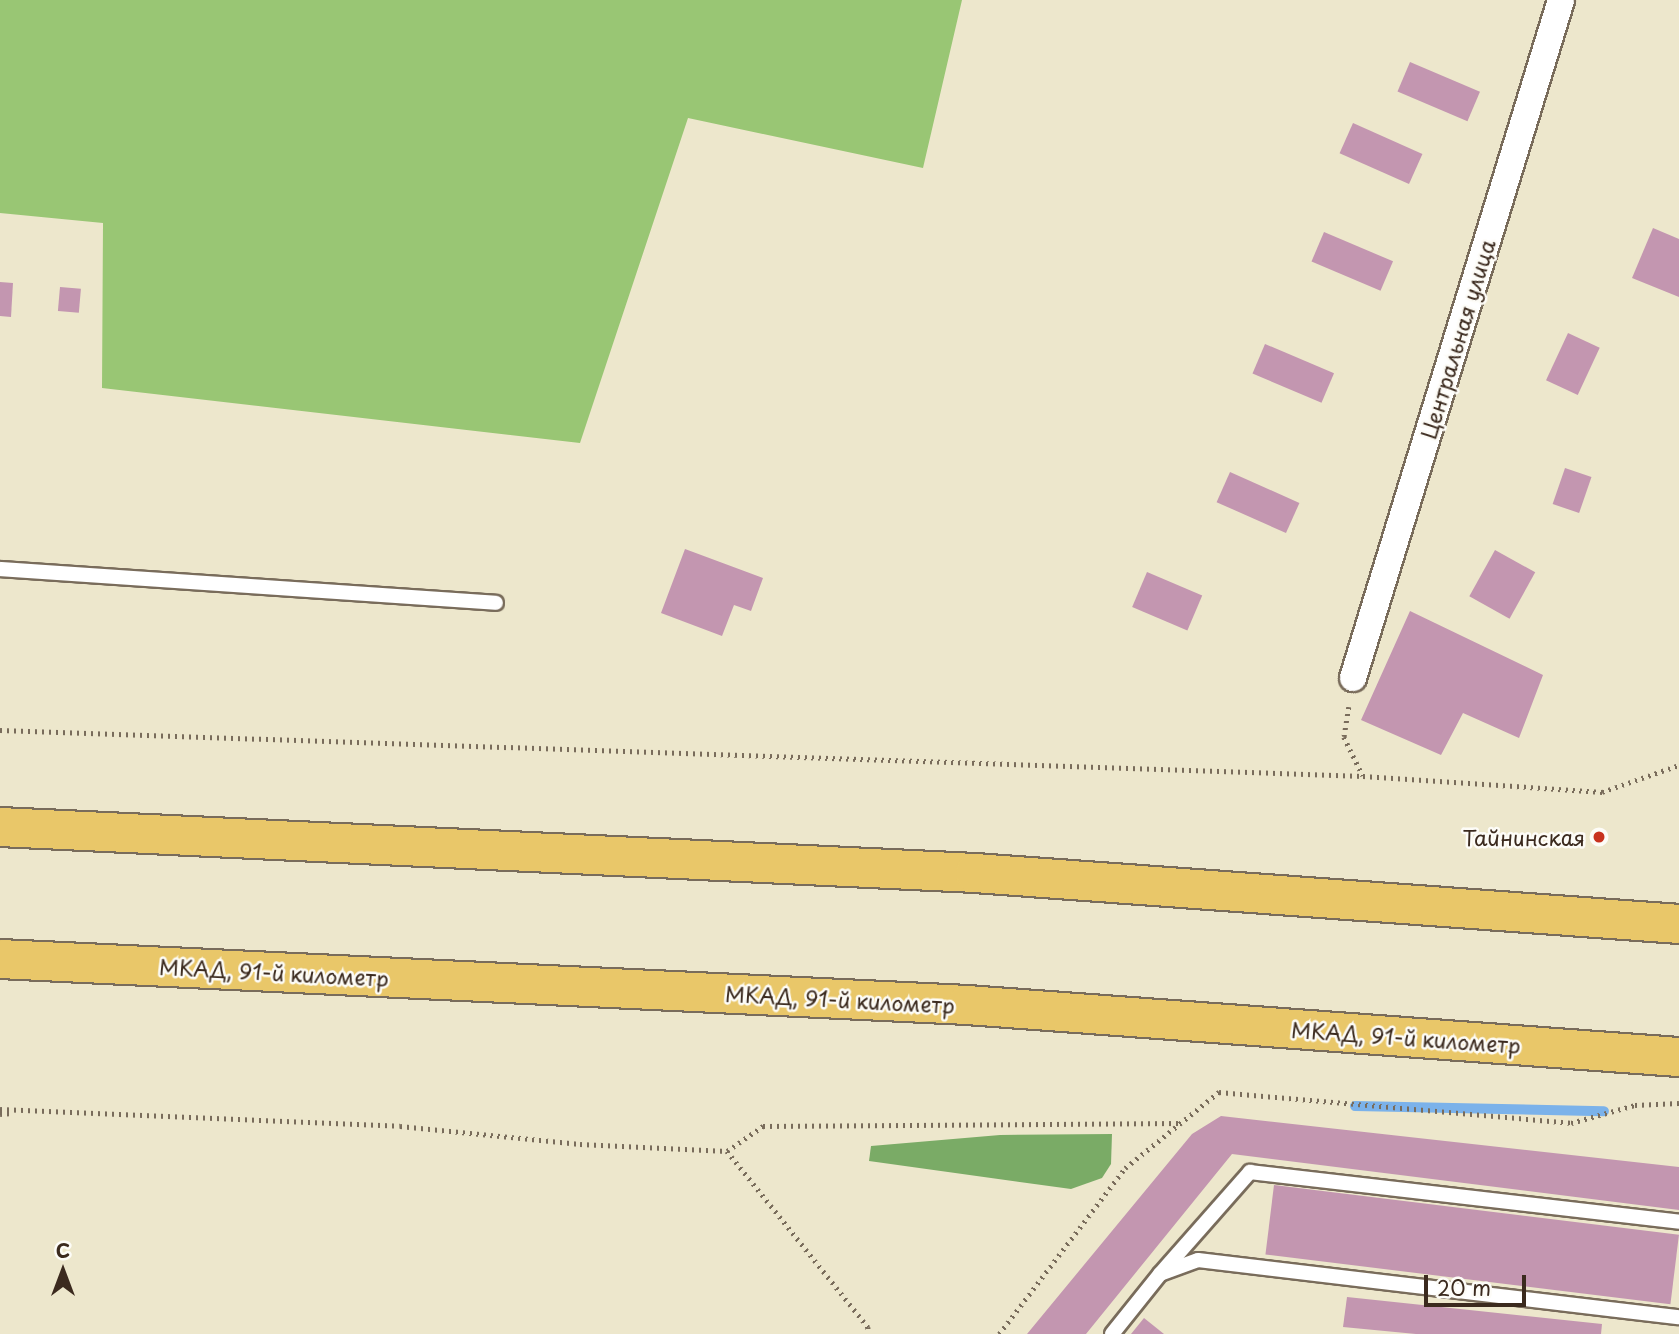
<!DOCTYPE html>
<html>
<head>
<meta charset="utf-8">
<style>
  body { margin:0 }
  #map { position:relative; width:1679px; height:1334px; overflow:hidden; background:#ede7cc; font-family:"Playpen Sans",sans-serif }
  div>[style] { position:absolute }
  .green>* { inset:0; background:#99c674 }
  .forest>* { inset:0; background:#7aab66 }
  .stream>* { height:10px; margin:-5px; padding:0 5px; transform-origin:5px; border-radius:5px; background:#7bb2ea }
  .building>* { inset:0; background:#c396b0; transform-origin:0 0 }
  .path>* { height:4.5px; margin-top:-2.25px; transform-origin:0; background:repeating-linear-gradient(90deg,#796c5b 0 2px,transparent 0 7px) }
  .roads { filter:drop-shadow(2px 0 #796c5b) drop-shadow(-2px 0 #796c5b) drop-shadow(0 2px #796c5b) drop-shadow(0 -2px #796c5b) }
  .lane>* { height:14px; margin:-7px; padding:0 7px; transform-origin:7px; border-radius:7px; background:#fff }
  .street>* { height:26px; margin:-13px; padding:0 13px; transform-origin:13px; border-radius:13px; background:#fff }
  .highway>* { height:38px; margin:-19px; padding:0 19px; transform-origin:19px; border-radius:19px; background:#e9c769 }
  .dots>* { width:19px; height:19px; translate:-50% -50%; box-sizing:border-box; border:4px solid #fdfcf7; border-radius:50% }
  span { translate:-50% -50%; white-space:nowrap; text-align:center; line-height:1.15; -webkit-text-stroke:5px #fdfcf7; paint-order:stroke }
  .street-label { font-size:21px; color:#3b2a1e }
  .poi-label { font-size:21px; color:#3b2a1e }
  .right { translate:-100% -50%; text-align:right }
  .north { position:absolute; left:28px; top:1236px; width:70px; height:70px; -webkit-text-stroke:5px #fdfcf7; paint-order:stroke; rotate:0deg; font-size:19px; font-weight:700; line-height:28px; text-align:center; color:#3b2a1e }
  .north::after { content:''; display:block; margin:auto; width:24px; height:32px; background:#3b2a1e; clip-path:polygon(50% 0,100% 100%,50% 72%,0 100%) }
  .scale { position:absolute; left:1424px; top:1275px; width:102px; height:32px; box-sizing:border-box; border:4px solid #3b2a1e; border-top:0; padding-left:9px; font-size:21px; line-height:24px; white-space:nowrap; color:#3b2a1e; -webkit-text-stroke:5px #fdfcf7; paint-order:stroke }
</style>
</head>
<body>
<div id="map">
  <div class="green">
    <div style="clip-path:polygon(0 0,962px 0,923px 168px,688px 118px,580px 443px,102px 388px,103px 223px,0 213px)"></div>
  </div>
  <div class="forest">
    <div style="clip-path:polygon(1112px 1134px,1111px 1164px,1102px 1178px,1071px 1189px,869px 1161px,871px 1146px,1000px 1135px)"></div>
  </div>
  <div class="stream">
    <div style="left:1355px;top:1106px;width:249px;rotate:1.2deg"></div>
  </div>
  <div class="building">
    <div style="left:1410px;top:62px;width:76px;height:32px;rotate:23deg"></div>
    <div style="left:1353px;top:123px;width:76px;height:33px;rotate:24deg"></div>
    <div style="clip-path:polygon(1653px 228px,1679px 239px,1679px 297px,1632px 278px)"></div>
    <div style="left:1324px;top:232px;width:75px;height:32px;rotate:23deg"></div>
    <div style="clip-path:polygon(0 282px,13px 283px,11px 317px,0 316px)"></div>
    <div style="left:60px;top:287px;width:21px;height:24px;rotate:5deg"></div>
    <div style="left:1568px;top:333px;width:35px;height:52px;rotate:25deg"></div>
    <div style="left:1265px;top:344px;width:75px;height:32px;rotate:23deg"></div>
    <div style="left:1565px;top:468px;width:28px;height:38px;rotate:19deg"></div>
    <div style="left:1230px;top:472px;width:76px;height:33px;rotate:24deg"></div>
    <div style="clip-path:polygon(685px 549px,763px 578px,751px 611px,734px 605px,722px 636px,661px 613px)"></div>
    <div style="left:1495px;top:550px;width:46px;height:53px;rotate:29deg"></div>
    <div style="left:1147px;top:572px;width:60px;height:38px;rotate:23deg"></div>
    <div style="clip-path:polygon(1410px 611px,1543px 675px,1519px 738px,1463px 713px,1441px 755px,1361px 720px)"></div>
    <div style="clip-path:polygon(1221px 1116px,1679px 1167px,1679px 1210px,1232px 1154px,1086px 1334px,1027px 1334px,1192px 1134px)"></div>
    <div style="left:1274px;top:1185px;width:408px;height:70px;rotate:7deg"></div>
    <div style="clip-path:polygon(1347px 1297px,1602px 1324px,1601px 1334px,1416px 1334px,1343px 1327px)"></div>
    <div style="clip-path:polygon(1144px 1318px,1164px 1334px,1131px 1334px)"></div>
  </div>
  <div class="path">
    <div style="left:1349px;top:707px;width:30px;rotate:99deg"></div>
    <div style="left:1344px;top:737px;width:43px;rotate:64deg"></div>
    <div style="left:0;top:730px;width:1364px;rotate:1.93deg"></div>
    <div style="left:1363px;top:776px;width:240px;rotate:3.8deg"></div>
    <div style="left:1602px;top:792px;width:82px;rotate:-19.3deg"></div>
    <div style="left:0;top:1109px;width:400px;rotate:2.4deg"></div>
    <div style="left:400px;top:1126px;width:181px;rotate:5.7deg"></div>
    <div style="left:580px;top:1144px;width:147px;rotate:2.7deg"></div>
    <div style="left:727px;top:1151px;width:44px;rotate:-34.8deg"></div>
    <div style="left:763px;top:1126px;width:418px;rotate:-0.4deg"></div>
    <div style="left:0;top:1114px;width:13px;rotate:-4deg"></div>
    <div style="left:727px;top:1151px;width:226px;rotate:51.3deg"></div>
    <div style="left:868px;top:1327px;width:7px;rotate:82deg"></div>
    <div style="left:999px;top:1334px;width:208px;rotate:-52.8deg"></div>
    <div style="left:1125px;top:1168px;width:121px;rotate:-39deg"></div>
    <div style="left:1219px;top:1092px;width:353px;rotate:5deg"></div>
    <div style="left:1571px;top:1123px;width:66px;rotate:-15.7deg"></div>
    <div style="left:1635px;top:1105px;width:44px;rotate:-2.6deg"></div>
  </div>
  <div class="roads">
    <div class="lane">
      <div style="left:0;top:569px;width:497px;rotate:3.9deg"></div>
      <div style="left:1161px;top:1273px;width:135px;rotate:-48.6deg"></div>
      <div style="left:1250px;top:1172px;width:432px;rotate:6.6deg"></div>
      <div style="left:1112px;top:1334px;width:77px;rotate:-51.3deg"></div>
      <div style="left:1160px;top:1274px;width:40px;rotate:-20.2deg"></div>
      <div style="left:1198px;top:1260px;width:484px;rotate:6.8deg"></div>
    </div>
    <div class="street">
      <div style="left:1353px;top:678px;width:709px;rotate:-72.94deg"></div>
    </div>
    <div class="highway">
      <div style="left:0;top:827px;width:976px;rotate:2.7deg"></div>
      <div style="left:975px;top:873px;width:706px;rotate:4.14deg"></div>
      <div style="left:0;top:959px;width:968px;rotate:2.72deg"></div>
      <div style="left:967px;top:1005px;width:714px;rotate:4.18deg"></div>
    </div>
  </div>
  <div class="dots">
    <div style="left:1599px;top:837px;background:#c8321e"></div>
  </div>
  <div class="street-label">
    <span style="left:1457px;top:339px;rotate:-73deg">Центральная улица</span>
    <span style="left:274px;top:972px;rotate:3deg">МКАД, 91-й километр</span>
    <span style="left:840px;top:999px;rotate:3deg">МКАД, 91-й километр</span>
    <span style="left:1406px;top:1037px;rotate:4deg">МКАД, 91-й километр</span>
  </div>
  <div class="poi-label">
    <span class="right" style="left:1585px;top:837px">Тайнинская</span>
  </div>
  <div class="north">С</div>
  <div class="scale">20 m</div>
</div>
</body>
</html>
